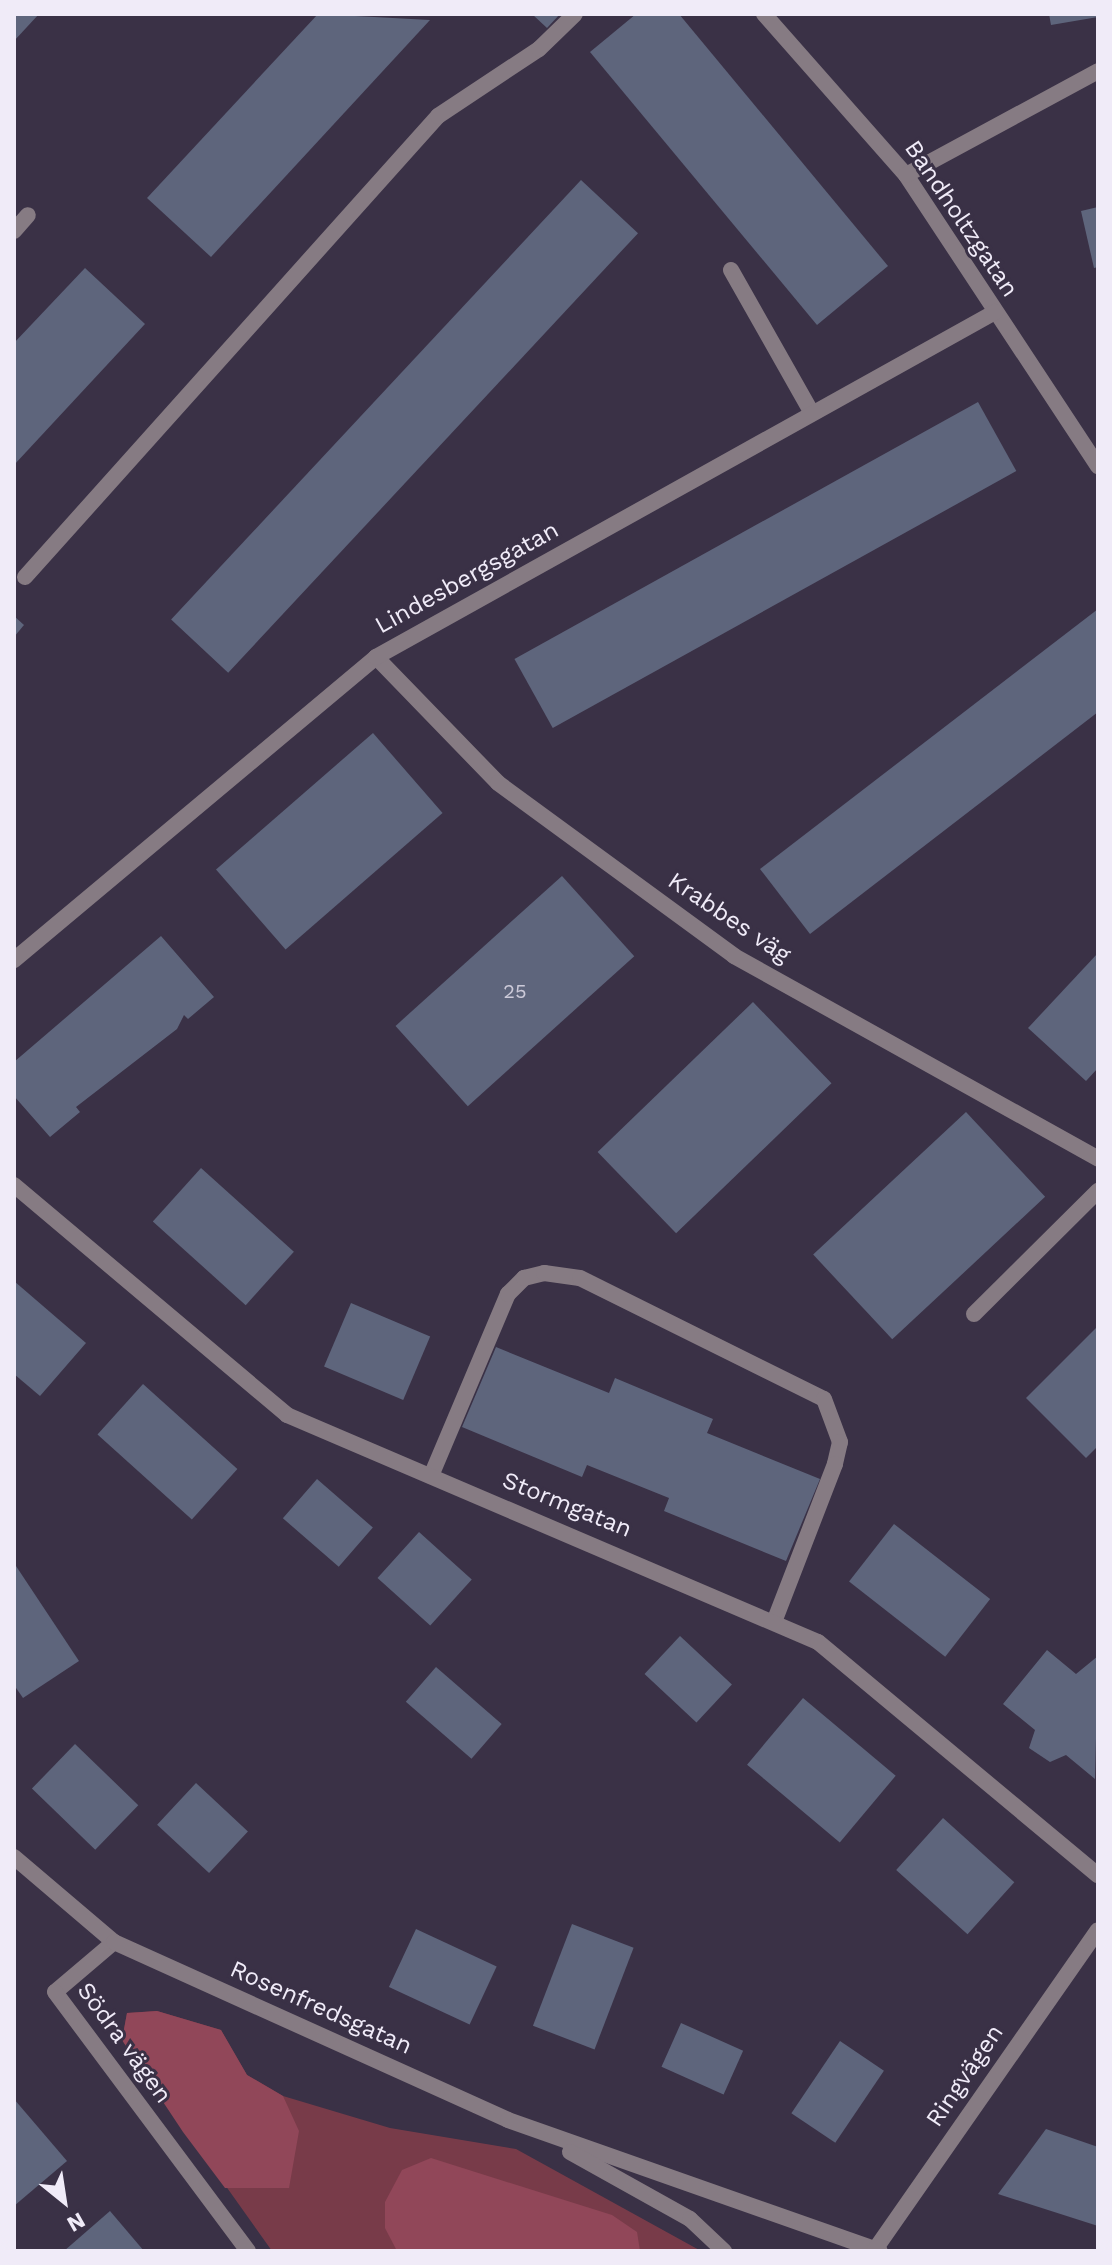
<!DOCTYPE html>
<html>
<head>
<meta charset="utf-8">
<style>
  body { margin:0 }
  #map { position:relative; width:1112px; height:2265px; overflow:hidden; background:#3a3146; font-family:"Work Sans",sans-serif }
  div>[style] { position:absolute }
  .green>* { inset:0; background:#783b49 }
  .forest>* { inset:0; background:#914759 }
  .building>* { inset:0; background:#5e657c; transform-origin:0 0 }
  .service>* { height:16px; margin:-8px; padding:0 8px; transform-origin:8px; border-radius:8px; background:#867b83 }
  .minor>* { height:16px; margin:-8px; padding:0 8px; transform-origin:8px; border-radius:8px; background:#867b83 }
  .tertiary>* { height:16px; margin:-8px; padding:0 8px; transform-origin:8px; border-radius:8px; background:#867b83 }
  span { translate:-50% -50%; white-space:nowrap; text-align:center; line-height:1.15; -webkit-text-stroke:6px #3a3146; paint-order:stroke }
  .number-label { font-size:20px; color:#cccad9 }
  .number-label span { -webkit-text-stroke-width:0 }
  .street-label { font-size:24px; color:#f0ebf8 }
  .frame { position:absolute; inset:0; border:16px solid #f0ebf8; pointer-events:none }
  .north { position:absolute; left:24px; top:2161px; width:80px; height:80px; -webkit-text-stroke:6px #3a3146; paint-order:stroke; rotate:150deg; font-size:22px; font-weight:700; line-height:32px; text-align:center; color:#f0ebf8 }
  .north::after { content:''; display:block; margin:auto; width:28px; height:36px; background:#f0ebf8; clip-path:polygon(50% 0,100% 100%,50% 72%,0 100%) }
</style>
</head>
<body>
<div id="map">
  <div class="green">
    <div style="clip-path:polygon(157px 2011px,221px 2030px,247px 2075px,283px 2096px,390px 2128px,516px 2149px,701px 2251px,272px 2251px,122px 2040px,127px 2013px)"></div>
  </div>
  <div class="forest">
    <div style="clip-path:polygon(157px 2011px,221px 2030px,247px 2075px,283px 2096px,299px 2131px,289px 2188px,225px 2188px,183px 2132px,122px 2040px,127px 2013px)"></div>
    <div style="clip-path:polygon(431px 2158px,612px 2215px,637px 2232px,640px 2251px,397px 2251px,385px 2228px,385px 2202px,402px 2170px)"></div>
  </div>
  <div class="building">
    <div style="clip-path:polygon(14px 14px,39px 14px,14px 41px)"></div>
    <div style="clip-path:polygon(318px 14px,430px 20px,211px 257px,147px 198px)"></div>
    <div style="clip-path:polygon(532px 14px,560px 14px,547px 28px)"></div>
    <div style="clip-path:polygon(636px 14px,679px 14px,888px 266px,817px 325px,590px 52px)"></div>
    <div style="clip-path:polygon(1049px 14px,1098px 14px,1098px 17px,1051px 25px)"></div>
    <div style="left:581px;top:180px;width:78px;height:601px;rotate:43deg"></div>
    <div style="clip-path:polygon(1098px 207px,1098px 267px,1094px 268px,1081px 211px)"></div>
    <div style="clip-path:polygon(85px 268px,145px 324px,14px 465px,14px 343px)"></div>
    <div style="left:978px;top:402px;width:79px;height:530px;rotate:61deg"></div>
    <div style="clip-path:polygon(1098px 609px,1098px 712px,810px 934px,760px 869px)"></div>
    <div style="clip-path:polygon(14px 616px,24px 625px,14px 637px)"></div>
    <div style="left:373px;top:733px;width:106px;height:208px;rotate:49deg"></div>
    <div style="left:562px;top:876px;width:108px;height:224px;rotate:48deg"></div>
    <div style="clip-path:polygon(161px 936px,214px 997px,188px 1019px,184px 1015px,177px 1029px,76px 1107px,80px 1112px,50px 1137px,14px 1096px,14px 1062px)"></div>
    <div style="clip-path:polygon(1098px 953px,1098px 1068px,1086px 1081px,1028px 1028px)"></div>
    <div style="left:753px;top:1002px;width:113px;height:216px;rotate:46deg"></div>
    <div style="left:966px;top:1112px;width:116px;height:209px;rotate:47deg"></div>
    <div style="left:201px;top:1168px;width:125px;height:72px;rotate:42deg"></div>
    <div style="clip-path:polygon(14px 1281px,86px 1343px,40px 1396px,14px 1374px)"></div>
    <div style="left:351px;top:1303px;width:86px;height:69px;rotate:23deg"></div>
    <div style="clip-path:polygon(1098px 1326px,1098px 1446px,1086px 1458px,1026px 1398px)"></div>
    <div style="clip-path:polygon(496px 1347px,609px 1393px,615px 1378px,713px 1419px,707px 1433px,820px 1479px,786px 1561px,664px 1511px,669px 1498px,587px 1465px,582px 1477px,462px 1427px)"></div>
    <div style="left:143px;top:1384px;width:127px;height:68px;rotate:42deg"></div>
    <div style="left:317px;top:1479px;width:74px;height:52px;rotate:41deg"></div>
    <div style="left:894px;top:1524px;width:122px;height:73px;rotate:38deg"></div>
    <div style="left:419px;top:1532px;width:71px;height:62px;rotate:42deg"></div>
    <div style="clip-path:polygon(14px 1563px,79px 1661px,23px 1698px,14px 1685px)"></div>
    <div style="left:680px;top:1636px;width:71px;height:52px;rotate:43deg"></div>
    <div style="clip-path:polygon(1047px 1650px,1076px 1674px,1098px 1656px,1095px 1779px,1066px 1755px,1050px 1762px,1029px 1748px,1035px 1730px,1003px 1704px)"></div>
    <div style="left:436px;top:1667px;width:87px;height:46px;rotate:41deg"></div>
    <div style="left:803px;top:1698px;width:121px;height:87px;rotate:40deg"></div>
    <div style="left:75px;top:1744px;width:88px;height:62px;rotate:44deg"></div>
    <div style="left:196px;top:1783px;width:71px;height:57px;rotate:43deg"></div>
    <div style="left:943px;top:1818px;width:96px;height:70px;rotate:42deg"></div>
    <div style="left:572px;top:1924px;width:66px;height:109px;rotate:21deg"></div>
    <div style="left:416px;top:1929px;width:89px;height:64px;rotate:25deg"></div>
    <div style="left:681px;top:2023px;width:68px;height:48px;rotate:24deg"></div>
    <div style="left:840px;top:2041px;width:53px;height:87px;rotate:34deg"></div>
    <div style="clip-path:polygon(14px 2099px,67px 2161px,14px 2206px)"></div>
    <div style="clip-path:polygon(1046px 2129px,1098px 2147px,1098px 2226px,998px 2194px)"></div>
    <div style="clip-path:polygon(110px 2211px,144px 2251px,64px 2251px)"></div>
  </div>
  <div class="service">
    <div style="left:14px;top:231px;width:21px;rotate:-49deg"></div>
    <div style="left:731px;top:270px;width:164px;rotate:60.5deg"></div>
    <div style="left:25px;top:577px;width:619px;rotate:-48.14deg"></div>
    <div style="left:438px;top:116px;width:121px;rotate:-33.6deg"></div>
    <div style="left:539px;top:49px;width:50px;rotate:-44.2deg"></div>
    <div style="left:974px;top:1314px;width:175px;rotate:-44.8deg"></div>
    <div style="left:431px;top:1476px;width:198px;rotate:-67.1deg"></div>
    <div style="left:508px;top:1294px;width:23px;rotate:-45deg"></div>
    <div style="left:524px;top:1278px;width:21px;rotate:-14deg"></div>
    <div style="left:544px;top:1273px;width:36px;rotate:8deg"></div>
    <div style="left:580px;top:1278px;width:272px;rotate:26.4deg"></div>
    <div style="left:824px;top:1399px;width:46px;rotate:69.6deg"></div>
    <div style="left:840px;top:1442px;width:23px;rotate:103deg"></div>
    <div style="left:835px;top:1464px;width:169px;rotate:111.1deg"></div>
    <div style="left:114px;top:1942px;width:77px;rotate:139.7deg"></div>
    <div style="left:55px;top:1992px;width:323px;rotate:53.3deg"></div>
  </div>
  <div class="minor">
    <div style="left:764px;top:14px;width:215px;rotate:48.6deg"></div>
    <div style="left:906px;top:175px;width:349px;rotate:56.6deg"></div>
    <div style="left:906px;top:175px;width:218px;rotate:-28.4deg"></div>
    <div style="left:376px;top:657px;width:175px;rotate:45.9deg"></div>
    <div style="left:498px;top:783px;width:293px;rotate:36.2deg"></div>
    <div style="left:734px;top:956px;width:417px;rotate:29.1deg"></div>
    <div style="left:14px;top:960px;width:472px;rotate:-39.9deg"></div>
    <div style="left:376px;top:657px;width:709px;rotate:-29.13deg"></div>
    <div style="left:14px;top:1185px;width:357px;rotate:40.1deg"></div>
    <div style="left:287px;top:1415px;width:577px;rotate:23.15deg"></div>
    <div style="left:818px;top:1642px;width:364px;rotate:39.8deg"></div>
  </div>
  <div class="tertiary">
    <div style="left:14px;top:1857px;width:131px;rotate:40.4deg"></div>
    <div style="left:114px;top:1942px;width:432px;rotate:24.3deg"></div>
    <div style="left:508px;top:2120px;width:394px;rotate:19.4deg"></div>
    <div style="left:570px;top:2152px;width:137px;rotate:29.2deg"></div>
    <div style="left:690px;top:2219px;width:47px;rotate:43.3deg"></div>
    <div style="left:874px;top:2251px;width:391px;rotate:-55.1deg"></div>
  </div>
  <div class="number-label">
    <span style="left:515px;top:991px">25</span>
  </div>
  <div class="street-label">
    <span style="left:961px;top:219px;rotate:56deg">Bandholtzgatan</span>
    <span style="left:467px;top:578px;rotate:-29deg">Lindesbergsgatan</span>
    <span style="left:729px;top:918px;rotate:34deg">Krabbes väg</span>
    <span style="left:567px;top:1505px;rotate:22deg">Stormgatan</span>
    <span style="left:321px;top:2008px;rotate:24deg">Rosenfredsgatan</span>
    <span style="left:124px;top:2043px;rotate:54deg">Södra vägen</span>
    <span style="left:965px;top:2076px;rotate:-56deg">Ringvägen</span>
  </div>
  <div class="frame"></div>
  <div class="north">N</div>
</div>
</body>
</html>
